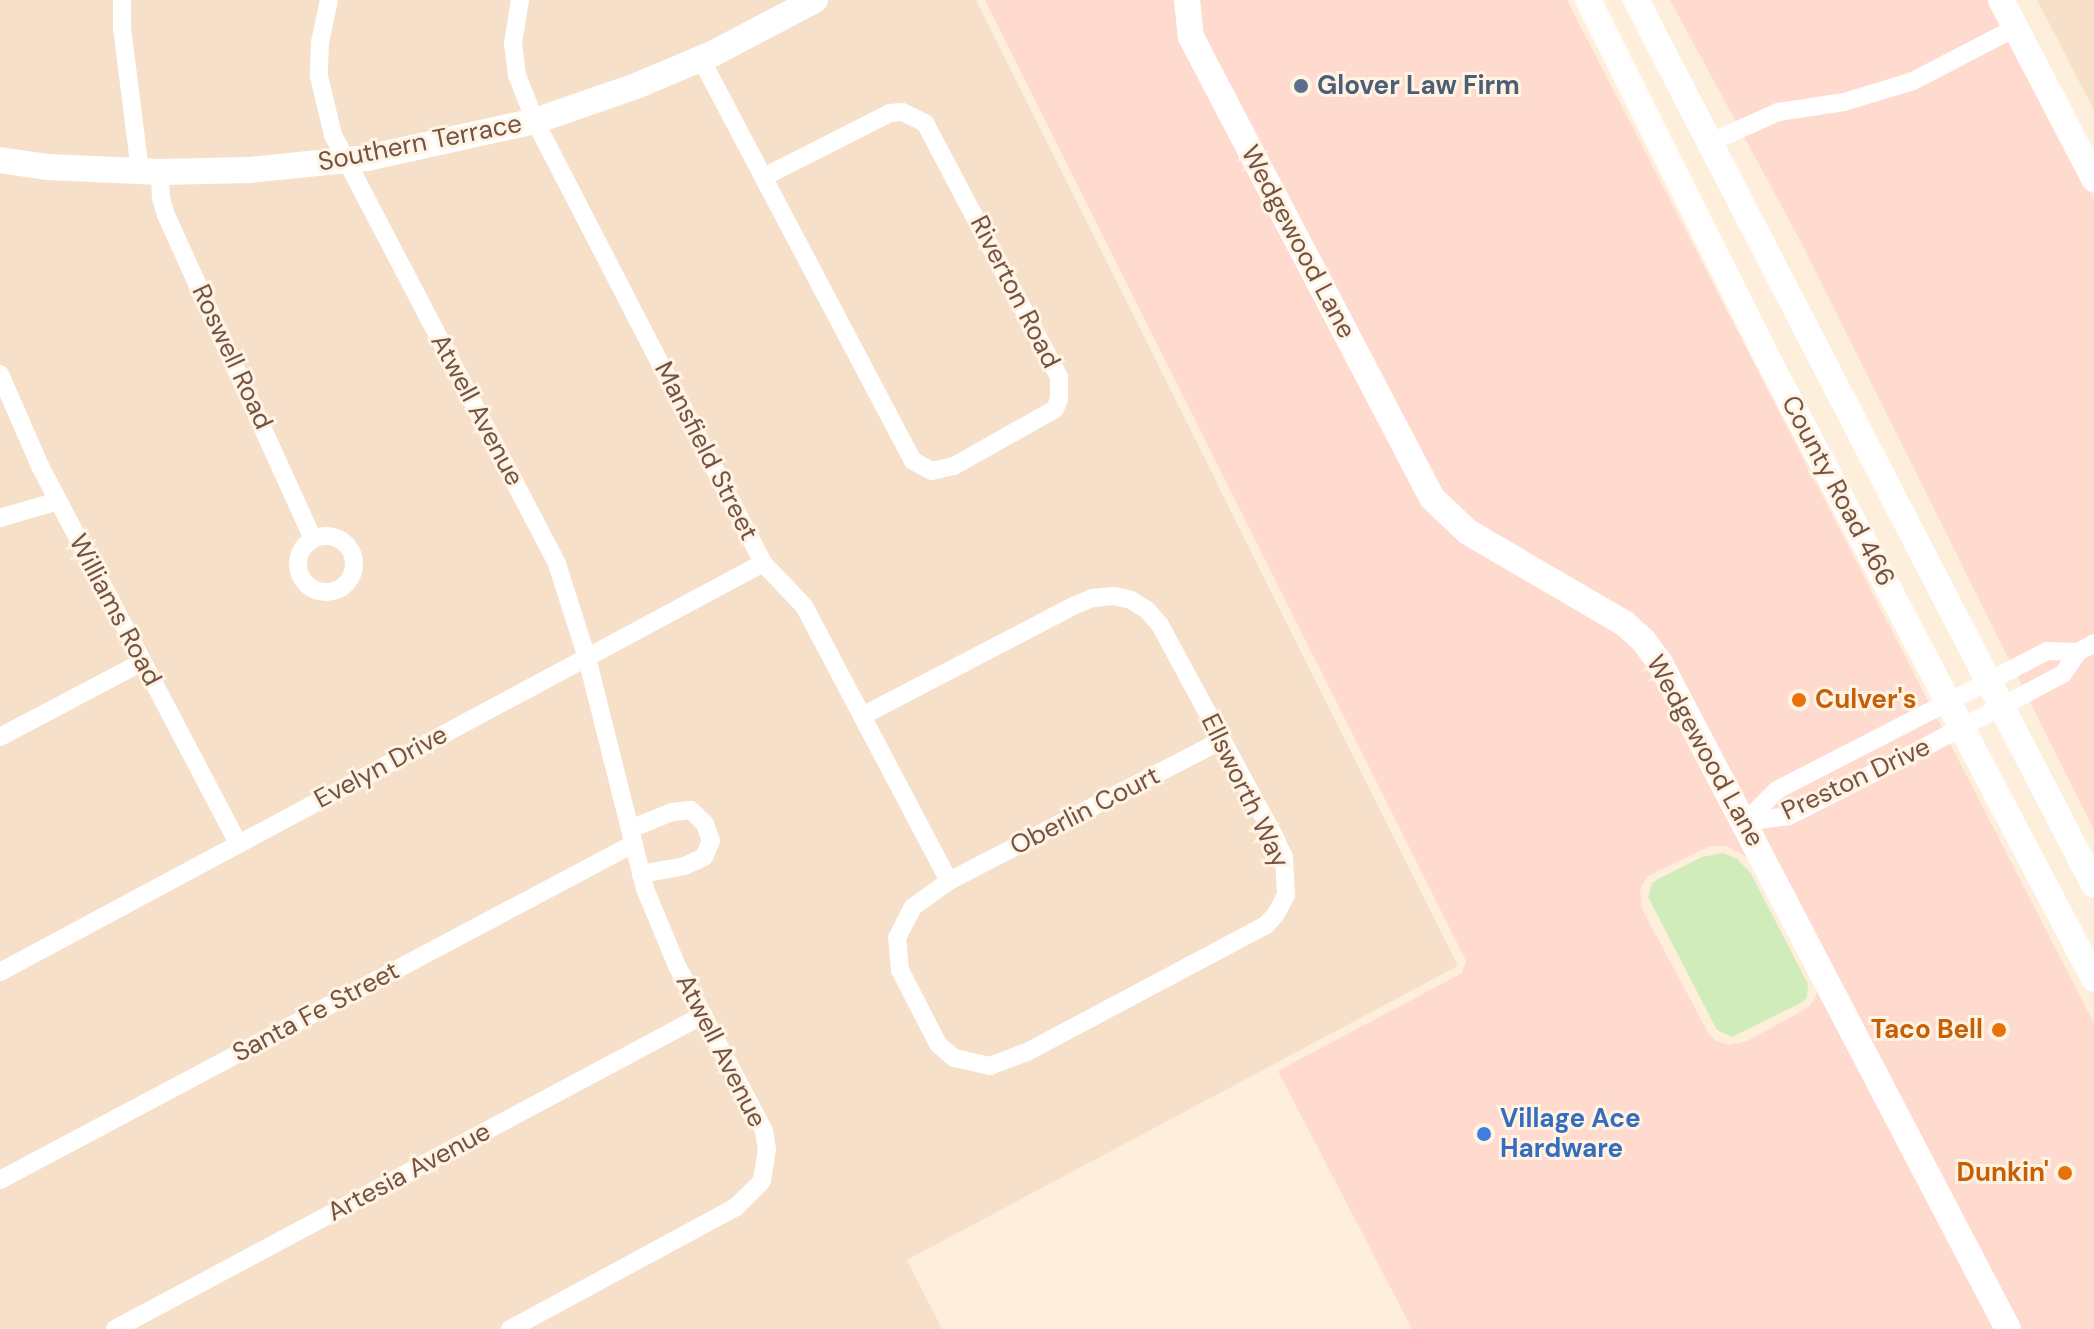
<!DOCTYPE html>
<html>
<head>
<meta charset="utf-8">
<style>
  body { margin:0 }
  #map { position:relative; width:2094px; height:1329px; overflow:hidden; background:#feefdc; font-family:"DM Sans",sans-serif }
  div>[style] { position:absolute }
  .residential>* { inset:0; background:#f6e0ca }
  .commercial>* { inset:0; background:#ffdbcf }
  .green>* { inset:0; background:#d1ecbb }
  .street>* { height:18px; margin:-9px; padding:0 9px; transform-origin:9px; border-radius:9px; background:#fff }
  .street>.ring { margin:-9px; padding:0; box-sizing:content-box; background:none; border:18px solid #fff; border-radius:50% }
  .secondary>* { height:26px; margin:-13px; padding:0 13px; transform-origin:13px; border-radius:13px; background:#fff }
  .dots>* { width:22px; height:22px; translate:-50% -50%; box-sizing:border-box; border:4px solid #fff3e4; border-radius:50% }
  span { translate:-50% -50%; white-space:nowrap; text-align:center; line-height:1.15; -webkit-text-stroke:6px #fff3e4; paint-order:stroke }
  .service-label { font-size:26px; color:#4e5e75; font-weight:700 }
  .left { translate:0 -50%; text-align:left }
  .street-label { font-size:26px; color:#755344 }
  .food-label { font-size:26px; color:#c56008; font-weight:700 }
  .right { translate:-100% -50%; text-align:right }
  .shop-label { font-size:26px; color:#366cbe; font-weight:700 }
</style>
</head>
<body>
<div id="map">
  <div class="residential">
    <div style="clip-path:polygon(0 0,976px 0,1458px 966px,907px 1260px,942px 1329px,0 1329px)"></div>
    <div style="clip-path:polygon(2037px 0,2094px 0,2094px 110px)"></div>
  </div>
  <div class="commercial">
    <div style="clip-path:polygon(985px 0,1178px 0,1424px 504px,1598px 618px,1635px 647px,1651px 669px,1752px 860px,1727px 846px,1710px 846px,1648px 876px,1640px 889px,1642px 909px,1709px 1034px,1716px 1041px,1729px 1045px,1747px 1041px,1809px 1007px,1816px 997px,1817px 984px,1996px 1329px,1412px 1329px,1278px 1071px,1462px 973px,1466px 961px)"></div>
    <div style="clip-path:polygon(1197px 0,1567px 0,2094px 1023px,2094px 1329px,2019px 1329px,1668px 658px,1474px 524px,1449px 503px,1200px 33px)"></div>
    <div style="clip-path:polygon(1670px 0,1989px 0,2094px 201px,2094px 830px,1801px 242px)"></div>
  </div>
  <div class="green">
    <div style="clip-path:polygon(1723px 853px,1737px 859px,1750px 872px,1808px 984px,1807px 997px,1803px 1002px,1732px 1037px,1717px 1030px,1648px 897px,1652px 883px,1658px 879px,1702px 857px)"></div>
  </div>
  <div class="street">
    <div style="left:122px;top:0;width:28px;rotate:90deg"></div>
    <div style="left:122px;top:28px;width:144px;rotate:82.8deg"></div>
    <div style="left:329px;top:0;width:43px;rotate:102.1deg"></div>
    <div style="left:320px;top:42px;width:34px;rotate:92deg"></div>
    <div style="left:319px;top:76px;width:61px;rotate:76.7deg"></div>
    <div style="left:333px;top:135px;width:484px;rotate:62.4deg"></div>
    <div style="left:557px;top:564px;width:99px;rotate:72.3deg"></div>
    <div style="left:587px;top:658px;width:238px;rotate:75.9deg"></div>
    <div style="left:645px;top:889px;width:83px;rotate:67.4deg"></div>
    <div style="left:677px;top:966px;width:187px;rotate:62.2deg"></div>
    <div style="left:764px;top:1131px;width:18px;rotate:81deg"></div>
    <div style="left:767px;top:1149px;width:32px;rotate:99deg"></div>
    <div style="left:762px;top:1181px;width:37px;rotate:135deg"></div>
    <div style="left:736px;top:1207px;width:257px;rotate:151.6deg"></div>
    <div style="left:520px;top:0;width:44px;rotate:99.2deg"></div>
    <div style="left:513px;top:43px;width:32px;rotate:83deg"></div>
    <div style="left:517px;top:75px;width:49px;rotate:68.6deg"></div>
    <div style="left:535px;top:121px;width:497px;rotate:62.7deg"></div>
    <div style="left:763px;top:563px;width:59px;rotate:46.4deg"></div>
    <div style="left:804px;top:606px;width:311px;rotate:62.2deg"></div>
    <div style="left:701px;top:59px;width:454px;rotate:62.2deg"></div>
    <div style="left:913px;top:461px;width:21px;rotate:28deg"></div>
    <div style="left:932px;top:471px;width:23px;rotate:-13deg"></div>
    <div style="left:954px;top:466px;width:116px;rotate:-29.4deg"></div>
    <div style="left:1055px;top:409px;width:11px;rotate:-68deg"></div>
    <div style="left:1059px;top:399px;width:22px;rotate:-90deg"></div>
    <div style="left:1059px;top:377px;width:287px;rotate:-117.8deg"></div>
    <div style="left:925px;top:123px;width:25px;rotate:-154deg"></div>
    <div style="left:902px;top:112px;width:12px;rotate:175deg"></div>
    <div style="left:890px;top:113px;width:141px;rotate:153.1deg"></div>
    <div style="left:1709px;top:143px;width:76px;rotate:-24.2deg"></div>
    <div style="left:1778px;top:112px;width:67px;rotate:-8.6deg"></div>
    <div style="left:1844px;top:102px;width:72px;rotate:-16.9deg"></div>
    <div style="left:1913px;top:81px;width:115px;rotate:-27.5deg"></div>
    <div style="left:160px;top:172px;width:26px;rotate:88deg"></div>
    <div style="left:161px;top:198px;width:18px;rotate:74deg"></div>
    <div style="left:166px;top:215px;width:356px;rotate:65.6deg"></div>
    <div style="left:0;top:374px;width:100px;rotate:66.5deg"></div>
    <div style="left:40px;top:466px;width:426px;rotate:62.3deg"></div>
    <div style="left:0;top:518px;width:60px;rotate:-16.3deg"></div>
    <div class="ring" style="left:298px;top:536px;width:38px;height:38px"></div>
    <div style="left:862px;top:716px;width:236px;rotate:-27.5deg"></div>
    <div style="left:1071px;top:607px;width:23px;rotate:-23deg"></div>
    <div style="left:1092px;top:598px;width:22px;rotate:-5deg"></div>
    <div style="left:1114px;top:596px;width:17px;rotate:13deg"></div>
    <div style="left:1131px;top:600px;width:19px;rotate:32deg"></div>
    <div style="left:1147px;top:610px;width:20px;rotate:49deg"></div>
    <div style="left:1160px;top:625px;width:240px;rotate:61.6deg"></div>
    <div style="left:1274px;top:836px;width:23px;rotate:65deg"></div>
    <div style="left:1284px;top:857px;width:38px;rotate:87deg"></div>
    <div style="left:1286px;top:895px;width:21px;rotate:118deg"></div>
    <div style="left:1276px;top:914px;width:15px;rotate:132deg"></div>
    <div style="left:1266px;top:925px;width:268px;rotate:152deg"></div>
    <div style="left:1029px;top:1051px;width:42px;rotate:159deg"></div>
    <div style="left:990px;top:1066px;width:37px;rotate:-167deg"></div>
    <div style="left:954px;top:1058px;width:21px;rotate:-139deg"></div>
    <div style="left:938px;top:1044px;width:83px;rotate:-117.2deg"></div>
    <div style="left:900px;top:970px;width:32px;rotate:-95deg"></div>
    <div style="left:897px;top:938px;width:35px;rotate:-63deg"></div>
    <div style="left:913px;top:907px;width:44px;rotate:-35.8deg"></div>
    <div style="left:949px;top:881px;width:307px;rotate:-27.3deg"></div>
    <div style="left:0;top:737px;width:161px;rotate:-27.8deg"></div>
    <div style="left:1745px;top:822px;width:44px;rotate:-7.8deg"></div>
    <div style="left:1789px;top:816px;width:161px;rotate:-27deg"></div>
    <div style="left:1932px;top:743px;width:148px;rotate:-27.8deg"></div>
    <div style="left:2063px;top:674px;width:27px;rotate:-56deg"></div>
    <div style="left:2078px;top:652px;width:18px;rotate:-29deg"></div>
    <div style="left:1745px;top:822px;width:45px;rotate:-45deg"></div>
    <div style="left:1777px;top:790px;width:304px;rotate:-27.2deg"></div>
    <div style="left:2047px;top:651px;width:31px;rotate:2deg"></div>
    <div style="left:630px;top:829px;width:45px;rotate:-22deg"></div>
    <div style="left:672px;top:812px;width:19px;rotate:-6deg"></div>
    <div style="left:691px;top:810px;width:20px;rotate:45deg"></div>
    <div style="left:705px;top:824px;width:18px;rotate:71deg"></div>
    <div style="left:711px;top:841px;width:17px;rotate:114deg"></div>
    <div style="left:704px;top:857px;width:21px;rotate:155deg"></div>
    <div style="left:685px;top:866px;width:45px;rotate:169.7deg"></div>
    <div style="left:0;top:972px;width:866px;rotate:-28.19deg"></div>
    <div style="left:0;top:1180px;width:717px;rotate:-27.96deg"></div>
    <div style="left:115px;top:1329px;width:667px;rotate:-28.1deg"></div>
  </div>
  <div class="secondary">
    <div style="left:1187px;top:0;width:37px;rotate:84deg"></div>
    <div style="left:1191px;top:37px;width:520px;rotate:62.4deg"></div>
    <div style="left:1432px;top:498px;width:50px;rotate:43.4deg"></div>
    <div style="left:1468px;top:532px;width:181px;rotate:30.3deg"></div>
    <div style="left:1624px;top:623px;width:25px;rotate:42deg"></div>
    <div style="left:1643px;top:640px;width:29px;rotate:54deg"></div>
    <div style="left:1660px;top:663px;width:751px;rotate:62.41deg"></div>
    <div style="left:1588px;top:0;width:387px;rotate:63.4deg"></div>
    <div style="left:1761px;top:346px;width:715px;rotate:62.25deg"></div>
    <div style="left:1636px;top:0;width:996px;rotate:62.64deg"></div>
    <div style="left:2001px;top:0;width:202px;rotate:62.5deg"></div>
    <div style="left:0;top:160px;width:49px;rotate:8.3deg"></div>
    <div style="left:48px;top:167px;width:112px;rotate:2.6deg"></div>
    <div style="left:160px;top:172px;width:89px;rotate:-1.3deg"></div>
    <div style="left:249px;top:170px;width:119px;rotate:-5.8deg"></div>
    <div style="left:367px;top:158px;width:172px;rotate:-12.4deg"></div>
    <div style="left:535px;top:121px;width:107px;rotate:-19.1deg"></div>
    <div style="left:636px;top:86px;width:85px;rotate:-22.9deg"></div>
    <div style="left:714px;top:53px;width:114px;rotate:-27.7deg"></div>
  </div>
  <div class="dots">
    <div style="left:1301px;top:86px;background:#5c6f8a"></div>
    <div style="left:1799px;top:700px;background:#e8710a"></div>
    <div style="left:1999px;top:1030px;background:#e8710a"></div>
    <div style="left:1484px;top:1134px;background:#3f7fe0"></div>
    <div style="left:2065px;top:1173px;background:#e8710a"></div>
  </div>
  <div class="service-label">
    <span class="left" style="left:1317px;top:86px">Glover Law Firm</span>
  </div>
  <div class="street-label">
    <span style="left:420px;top:143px;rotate:-11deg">Southern Terrace</span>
    <span style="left:1298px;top:242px;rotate:62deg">Wedgewood Lane</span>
    <span style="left:1015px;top:292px;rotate:63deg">Riverton Road</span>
    <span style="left:232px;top:357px;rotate:65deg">Roswell Road</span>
    <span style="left:477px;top:410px;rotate:62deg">Atwell Avenue</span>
    <span style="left:706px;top:451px;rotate:63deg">Mansfield Street</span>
    <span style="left:1838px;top:491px;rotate:62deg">County Road 466</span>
    <span style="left:115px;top:610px;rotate:62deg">Williams Road</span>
    <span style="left:1705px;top:751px;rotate:61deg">Wedgewood Lane</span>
    <span style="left:381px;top:767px;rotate:-28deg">Evelyn Drive</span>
    <span style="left:1856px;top:779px;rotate:-25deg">Preston Drive</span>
    <span style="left:1245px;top:791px;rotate:64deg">Ellsworth Way</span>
    <span style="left:1085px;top:811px;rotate:-27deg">Oberlin Court</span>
    <span style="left:316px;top:1012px;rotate:-28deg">Santa Fe Street</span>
    <span style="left:721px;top:1051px;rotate:63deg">Atwell Avenue</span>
    <span style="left:409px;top:1172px;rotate:-28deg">Artesia Avenue</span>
  </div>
  <div class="food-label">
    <span class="left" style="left:1815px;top:700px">Culver's</span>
    <span class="right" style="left:1983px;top:1030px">Taco Bell</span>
    <span class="right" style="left:2049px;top:1173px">Dunkin'</span>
  </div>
  <div class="shop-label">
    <span class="left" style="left:1500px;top:1134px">Village Ace<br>Hardware</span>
  </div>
</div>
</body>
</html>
